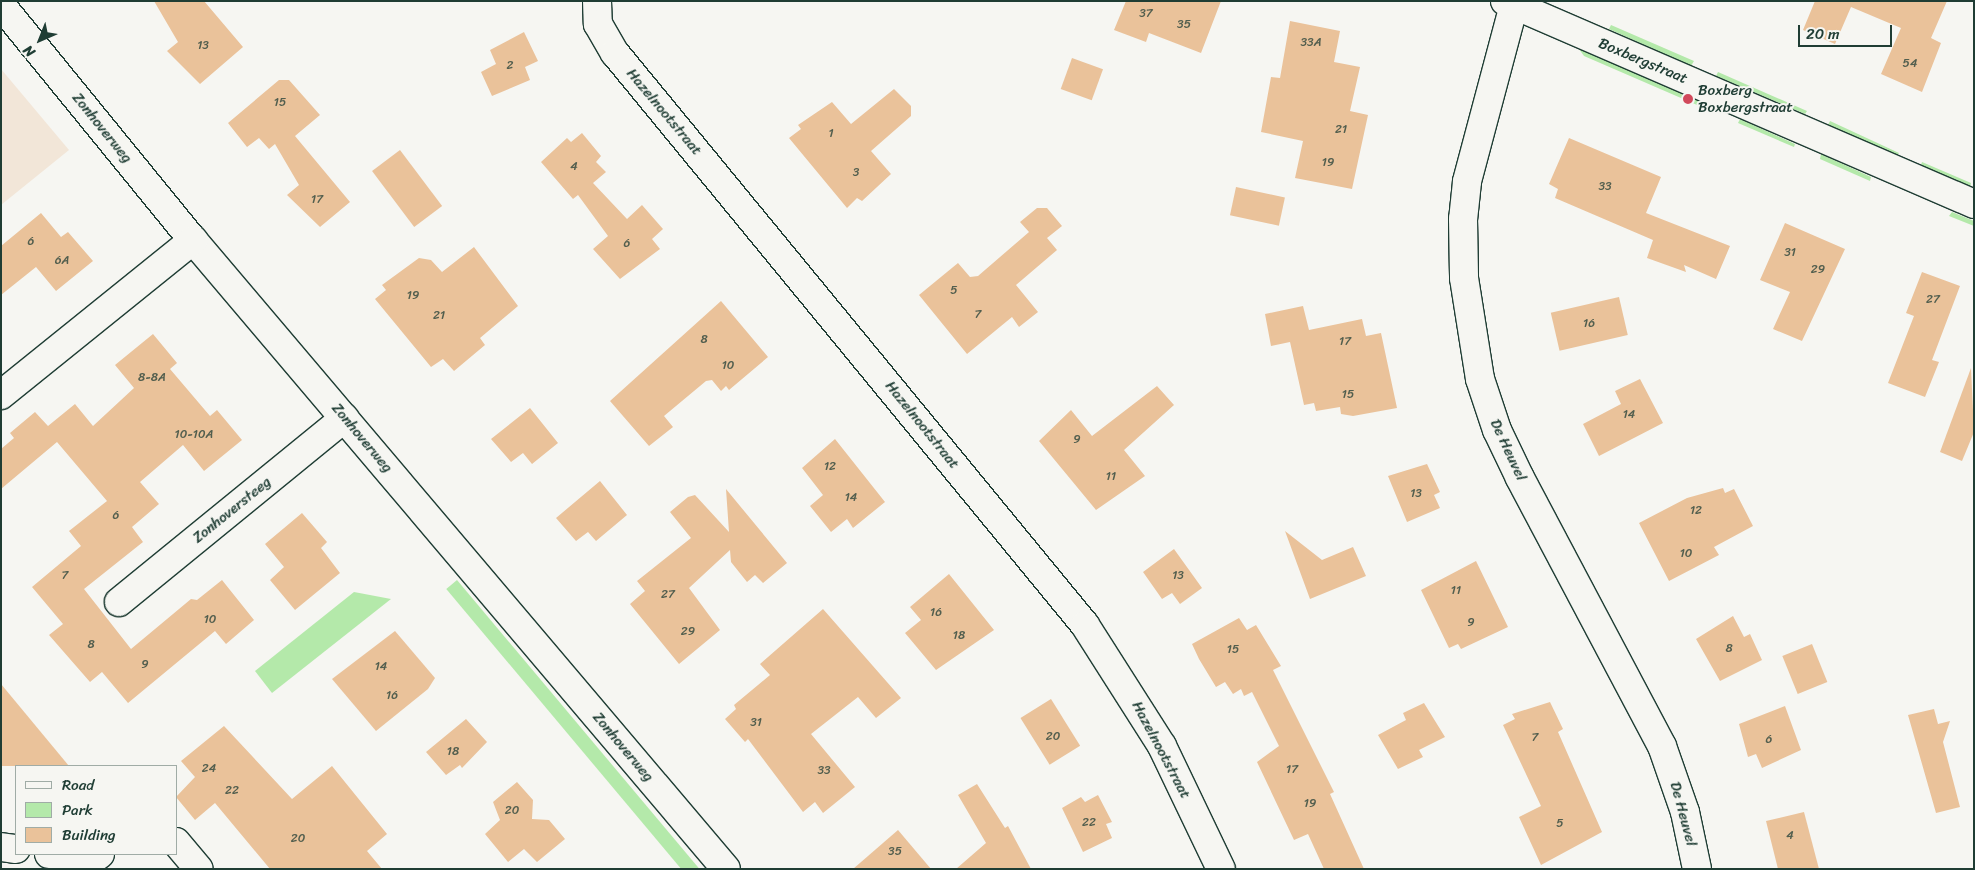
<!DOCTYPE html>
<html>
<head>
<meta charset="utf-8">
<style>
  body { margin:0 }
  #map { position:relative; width:1975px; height:870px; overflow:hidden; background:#f6f6f2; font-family:Sriracha,sans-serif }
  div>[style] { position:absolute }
  .built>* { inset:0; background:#f2e6d8 }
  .green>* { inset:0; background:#b4e9aa; transform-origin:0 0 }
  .building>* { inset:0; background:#eac29a; transform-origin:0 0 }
  .roads { filter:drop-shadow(1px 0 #1f3d34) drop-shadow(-1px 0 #1f3d34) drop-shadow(0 1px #1f3d34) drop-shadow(0 -1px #1f3d34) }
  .minor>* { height:28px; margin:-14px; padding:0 14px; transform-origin:14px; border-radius:14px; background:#f6f6f2 }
  .dots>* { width:14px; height:14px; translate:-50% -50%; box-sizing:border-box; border:2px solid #f6f6f2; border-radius:50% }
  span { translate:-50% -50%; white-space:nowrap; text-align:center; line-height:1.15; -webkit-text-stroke:4px #f6f6f2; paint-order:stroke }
  .number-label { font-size:12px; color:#525e4e }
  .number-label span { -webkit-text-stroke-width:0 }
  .street-label { font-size:15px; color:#1f3d34 }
  .poi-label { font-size:15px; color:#1f3d34 }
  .left { translate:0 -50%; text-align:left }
  .frame { position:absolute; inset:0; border:2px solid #1f3d34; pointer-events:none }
  .legend { position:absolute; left:15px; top:765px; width:162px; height:90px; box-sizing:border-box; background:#f6f6f2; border:1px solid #a0aca6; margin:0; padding:6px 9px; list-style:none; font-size:15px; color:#1f3d34 }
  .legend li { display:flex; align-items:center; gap:10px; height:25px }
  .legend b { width:25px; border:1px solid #a0aca6 }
  .north { position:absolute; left:15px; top:15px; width:50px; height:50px; -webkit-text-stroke:4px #f6f6f2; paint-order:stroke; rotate:224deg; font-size:14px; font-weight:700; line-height:20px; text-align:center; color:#1f3d34 }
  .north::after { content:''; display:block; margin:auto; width:18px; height:22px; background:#1f3d34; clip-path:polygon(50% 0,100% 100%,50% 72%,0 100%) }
  .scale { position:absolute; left:1798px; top:25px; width:94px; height:22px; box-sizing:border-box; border:2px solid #1f3d34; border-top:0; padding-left:6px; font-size:15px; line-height:18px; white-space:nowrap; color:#1f3d34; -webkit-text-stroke:4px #f6f6f2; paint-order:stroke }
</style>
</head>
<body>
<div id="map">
  <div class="built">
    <div style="clip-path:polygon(1px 69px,69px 150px,1px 205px)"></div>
  </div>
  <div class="green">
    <div style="clip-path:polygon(1611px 25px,1694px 61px,1691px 66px,1609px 29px)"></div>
    <div style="clip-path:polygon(1579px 49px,1712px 106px,1711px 111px,1584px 56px)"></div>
    <div style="clip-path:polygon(1718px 72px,1807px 111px,1805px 114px,1716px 76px)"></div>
    <div style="clip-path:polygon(1740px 119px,1795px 144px,1794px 147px,1738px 123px)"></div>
    <div style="clip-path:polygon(1830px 121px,1899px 153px,1897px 156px,1828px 125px)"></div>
    <div style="clip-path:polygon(1821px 154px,1871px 177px,1870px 181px,1820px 159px)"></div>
    <div style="clip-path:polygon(1922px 162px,1971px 183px,1970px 187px,1921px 165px)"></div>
    <div style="clip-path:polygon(1952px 212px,1974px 221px,1974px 226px,1949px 216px)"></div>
    <div style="left:457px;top:580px;width:376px;height:14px;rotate:50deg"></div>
    <div style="clip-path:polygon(354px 592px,391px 599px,272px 693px,255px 671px)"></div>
  </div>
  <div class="building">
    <div style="clip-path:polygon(154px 1px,204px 1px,243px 47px,200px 84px,167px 51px,178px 42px)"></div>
    <div style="clip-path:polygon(1126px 1px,1221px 1px,1201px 53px,1149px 33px,1146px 42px,1114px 30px)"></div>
    <div style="clip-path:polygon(1815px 1px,1947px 1px,1931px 38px,1941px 43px,1922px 92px,1881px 74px,1901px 28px,1851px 7px,1835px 44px,1803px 30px)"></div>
    <div style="clip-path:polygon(1290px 21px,1340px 31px,1334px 62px,1360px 67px,1350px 111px,1368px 115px,1352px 189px,1295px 178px,1303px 141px,1261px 132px,1271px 77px,1280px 78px)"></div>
    <div style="clip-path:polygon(524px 32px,538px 61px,525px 67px,530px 80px,492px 96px,481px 72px,496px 64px,490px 50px)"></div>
    <div style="left:1072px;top:58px;width:33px;height:33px;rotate:20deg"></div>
    <div style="clip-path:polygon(279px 80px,289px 80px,320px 115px,295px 136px,350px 202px,320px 227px,287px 195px,299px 185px,275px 144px,269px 149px,259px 138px,247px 147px,228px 123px)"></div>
    <div style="clip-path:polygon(894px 89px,911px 106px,911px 116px,871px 151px,891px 174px,862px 201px,857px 198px,847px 208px,789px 138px,801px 129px,798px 125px,832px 102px,851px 124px)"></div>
    <div style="clip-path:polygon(582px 133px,601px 156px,596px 162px,606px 172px,593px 183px,627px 219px,642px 205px,663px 229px,652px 239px,660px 249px,620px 279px,593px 249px,608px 236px,578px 195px,573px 199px,541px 162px,567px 138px,571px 142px)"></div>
    <div style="clip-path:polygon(1569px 138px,1661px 177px,1646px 213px,1730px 246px,1716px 279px,1684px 265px,1686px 272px,1647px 258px,1653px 240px,1555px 198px,1558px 189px,1549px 184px)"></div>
    <div style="left:400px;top:150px;width:70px;height:35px;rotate:53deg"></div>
    <div style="left:1236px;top:187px;width:50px;height:29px;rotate:12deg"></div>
    <div style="clip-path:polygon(1037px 208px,1047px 208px,1062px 226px,1047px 238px,1057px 250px,1016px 285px,1038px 312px,1019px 327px,1012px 317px,967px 354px,919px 295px,958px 263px,970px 277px,978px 276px,1029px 232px,1020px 222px)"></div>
    <div style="clip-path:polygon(41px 213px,61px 237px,68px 232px,93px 261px,56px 291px,36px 267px,1px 295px,1px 246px)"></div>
    <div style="clip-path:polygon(1785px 223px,1845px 249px,1802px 341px,1773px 329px,1790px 292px,1760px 280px)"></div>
    <div style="clip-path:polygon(474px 247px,518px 306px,480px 338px,485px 345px,454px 371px,443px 359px,431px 367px,375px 299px,386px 290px,382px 285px,419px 258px,431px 260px,442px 272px)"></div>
    <div style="clip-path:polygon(1922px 272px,1960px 286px,1932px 360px,1939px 362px,1925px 397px,1888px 383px,1914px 316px,1906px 313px)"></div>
    <div style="left:1619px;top:297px;width:39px;height:70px;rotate:77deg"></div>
    <div style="clip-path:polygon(721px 301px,768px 357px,729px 390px,726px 386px,721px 391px,712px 380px,706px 381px,664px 416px,673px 427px,649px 446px,610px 401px)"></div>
    <div style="clip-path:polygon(1303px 306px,1309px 330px,1362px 319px,1366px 336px,1381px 333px,1397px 408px,1353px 416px,1341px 414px,1340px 407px,1316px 411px,1314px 403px,1304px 405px,1290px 342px,1271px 346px,1265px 314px)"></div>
    <div style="clip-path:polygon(153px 334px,177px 363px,170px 369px,210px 416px,217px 410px,242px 440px,204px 471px,183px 445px,140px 482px,159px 504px,132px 527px,143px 542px,84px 589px,131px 649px,191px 599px,197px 600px,222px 580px,254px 620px,226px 644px,215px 631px,128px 703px,102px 672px,90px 682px,49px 635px,63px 624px,32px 587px,81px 546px,69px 531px,107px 501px,57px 442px,1px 489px,1px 449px,14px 438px,10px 433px,35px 412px,48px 426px,75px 404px,93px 426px,134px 388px,115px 365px)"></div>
    <div style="clip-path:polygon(1971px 368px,1974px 432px,1962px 461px,1940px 452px)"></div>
    <div style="clip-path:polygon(1640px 379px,1663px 423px,1599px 456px,1583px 424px,1621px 404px,1615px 391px)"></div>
    <div style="clip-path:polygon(1157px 386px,1174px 405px,1124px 450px,1145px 476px,1096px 510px,1039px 441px,1071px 410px,1092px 436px)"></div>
    <div style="clip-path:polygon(530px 408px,558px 443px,532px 464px,523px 453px,511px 462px,491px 439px)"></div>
    <div style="clip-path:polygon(835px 439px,885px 502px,853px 528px,847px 519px,831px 532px,810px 506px,823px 495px,802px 468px)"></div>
    <div style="clip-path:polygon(1427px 464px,1440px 492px,1434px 495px,1440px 508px,1407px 522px,1388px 476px)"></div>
    <div style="clip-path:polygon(600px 481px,627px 515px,596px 541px,588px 532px,576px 541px,556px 518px)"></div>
    <div style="clip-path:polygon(1723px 488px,1725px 493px,1734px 489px,1753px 526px,1714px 547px,1719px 555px,1669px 581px,1639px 523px,1687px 498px)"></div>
    <div style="clip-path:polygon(726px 489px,787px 563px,763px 583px,755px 575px,747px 582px,731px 562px,730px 550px,689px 588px,720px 630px,679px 664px,630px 604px,645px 591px,637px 581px,691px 538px,670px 512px,688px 497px,695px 495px,729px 532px)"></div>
    <div style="clip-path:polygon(302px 513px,327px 542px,321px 548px,340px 573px,295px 610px,270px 580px,284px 567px,265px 544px)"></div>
    <div style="clip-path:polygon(1285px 531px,1322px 560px,1353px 547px,1366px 576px,1310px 599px)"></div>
    <div style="clip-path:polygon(1174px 549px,1202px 588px,1180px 604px,1172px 593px,1162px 599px,1143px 572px)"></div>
    <div style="clip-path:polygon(1476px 561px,1508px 627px,1461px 649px,1458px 644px,1449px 648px,1421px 590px)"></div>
    <div style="clip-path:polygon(949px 574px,994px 630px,936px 670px,905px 633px,921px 620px,910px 607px)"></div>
    <div style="clip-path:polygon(823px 609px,901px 698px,876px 718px,858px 697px,811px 734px,855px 787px,823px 813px,815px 802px,803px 812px,748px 739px,745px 742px,725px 719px,736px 709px,734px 705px,770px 675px,760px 664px)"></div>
    <div style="clip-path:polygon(1733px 616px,1744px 637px,1750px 634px,1762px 660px,1720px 681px,1696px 639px)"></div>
    <div style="clip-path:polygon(1239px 618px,1247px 630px,1256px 625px,1281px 666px,1273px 670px,1334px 792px,1330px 794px,1364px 869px,1324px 869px,1308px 834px,1294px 840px,1257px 762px,1279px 746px,1252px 692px,1244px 696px,1241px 689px,1233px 694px,1225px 682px,1216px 687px,1199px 659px,1192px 644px)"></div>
    <div style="clip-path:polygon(395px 631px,435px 678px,428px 689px,376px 731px,332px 679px)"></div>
    <div style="left:1812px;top:644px;width:41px;height:32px;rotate:68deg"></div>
    <div style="clip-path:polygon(1px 684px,69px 766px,1px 766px)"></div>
    <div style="left:1051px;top:699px;width:55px;height:36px;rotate:58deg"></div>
    <div style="clip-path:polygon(1550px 702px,1563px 729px,1558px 732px,1602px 832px,1541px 865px,1519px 817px,1541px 806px,1503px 725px,1515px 719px,1512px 714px)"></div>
    <div style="clip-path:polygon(1424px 703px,1445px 737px,1419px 750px,1423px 757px,1398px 769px,1378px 735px,1406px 720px,1403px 713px)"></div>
    <div style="clip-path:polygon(1785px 706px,1801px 750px,1762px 768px,1756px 754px,1748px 757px,1739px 724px)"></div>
    <div style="clip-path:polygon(1934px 709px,1938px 724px,1950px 721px,1943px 742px,1960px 807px,1936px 813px,1908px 715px)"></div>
    <div style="clip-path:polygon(466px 719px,487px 742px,462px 768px,460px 765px,446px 775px,426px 752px)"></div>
    <div style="clip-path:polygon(224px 726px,292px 799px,332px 766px,387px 834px,367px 851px,382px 869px,270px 869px,215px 803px,195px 820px,176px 797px,195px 777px,181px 761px)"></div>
    <div style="clip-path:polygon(517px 782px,533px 800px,532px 819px,549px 820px,565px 839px,537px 862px,524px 849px,508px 862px,485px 834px,500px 820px,493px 802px)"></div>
    <div style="clip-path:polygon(977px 784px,1005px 828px,1008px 826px,1031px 869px,956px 869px,986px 843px,958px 795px)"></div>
    <div style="clip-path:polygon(1098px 795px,1112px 822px,1106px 824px,1112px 838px,1083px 852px,1062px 808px,1081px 797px,1085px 802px)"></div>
    <div style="clip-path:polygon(1804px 812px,1819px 869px,1778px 869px,1766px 821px)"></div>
    <div style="clip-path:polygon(898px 830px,931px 869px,853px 869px)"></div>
  </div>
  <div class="roads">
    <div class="minor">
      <div style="left:597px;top:1px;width:23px;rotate:88deg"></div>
      <div style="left:598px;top:24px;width:34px;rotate:60deg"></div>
      <div style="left:615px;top:53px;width:740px;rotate:50.59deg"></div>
      <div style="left:1085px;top:625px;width:143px;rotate:57.5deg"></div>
      <div style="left:1162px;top:746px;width:136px;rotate:64.4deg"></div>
      <div style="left:1505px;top:1px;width:511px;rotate:23.4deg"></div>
      <div style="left:1515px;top:1px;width:187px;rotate:104.9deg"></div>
      <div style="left:1467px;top:182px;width:37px;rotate:96deg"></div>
      <div style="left:1463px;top:219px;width:59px;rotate:89deg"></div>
      <div style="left:1464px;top:278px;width:102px;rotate:81deg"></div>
      <div style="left:1480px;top:379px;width:54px;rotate:71.6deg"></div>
      <div style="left:1497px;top:430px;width:53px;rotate:64.4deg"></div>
      <div style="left:1520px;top:478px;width:303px;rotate:62.1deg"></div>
      <div style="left:1662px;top:746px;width:70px;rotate:70.8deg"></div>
      <div style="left:1685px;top:812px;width:58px;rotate:78.1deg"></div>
      <div style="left:1px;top:5px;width:303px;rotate:50.8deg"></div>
      <div style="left:193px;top:240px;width:824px;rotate:49.72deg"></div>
      <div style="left:1px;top:395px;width:247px;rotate:-38.9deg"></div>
      <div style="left:119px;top:602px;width:291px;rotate:-39.2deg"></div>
      <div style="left:176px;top:842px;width:35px;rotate:50deg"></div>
      <div style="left:1px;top:847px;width:15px;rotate:8deg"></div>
      <div style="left:49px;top:854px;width:43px;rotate:7.9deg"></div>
      <div style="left:92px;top:860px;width:10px;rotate:-37deg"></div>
    </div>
  </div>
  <div class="dots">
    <div style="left:1688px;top:99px;background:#d1495b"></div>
  </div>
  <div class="number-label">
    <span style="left:1146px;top:14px">37</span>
    <span style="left:1184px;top:25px">35</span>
    <span style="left:1311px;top:43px">33A</span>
    <span style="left:203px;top:46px">13</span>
    <span style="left:1910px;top:64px">54</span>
    <span style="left:510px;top:66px">2</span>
    <span style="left:280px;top:103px">15</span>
    <span style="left:1341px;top:130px">21</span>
    <span style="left:831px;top:134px">1</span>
    <span style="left:1328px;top:163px">19</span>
    <span style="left:574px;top:167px">4</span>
    <span style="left:856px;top:173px">3</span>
    <span style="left:1605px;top:187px">33</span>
    <span style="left:317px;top:200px">17</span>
    <span style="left:31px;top:242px">6</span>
    <span style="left:627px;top:244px">6</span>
    <span style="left:1790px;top:253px">31</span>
    <span style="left:62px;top:261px">6A</span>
    <span style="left:1818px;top:270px">29</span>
    <span style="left:954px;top:291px">5</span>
    <span style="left:413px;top:296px">19</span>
    <span style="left:1933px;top:300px">27</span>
    <span style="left:978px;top:315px">7</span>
    <span style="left:439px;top:316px">21</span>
    <span style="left:1589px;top:324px">16</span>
    <span style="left:704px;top:340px">8</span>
    <span style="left:1345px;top:342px">17</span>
    <span style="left:728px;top:366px">10</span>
    <span style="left:152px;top:378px">8-8A</span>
    <span style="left:1348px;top:395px">15</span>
    <span style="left:1629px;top:415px">14</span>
    <span style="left:194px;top:435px">10-10A</span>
    <span style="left:1077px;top:440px">9</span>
    <span style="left:830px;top:467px">12</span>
    <span style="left:1111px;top:477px">11</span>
    <span style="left:1416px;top:494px">13</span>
    <span style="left:851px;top:498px">14</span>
    <span style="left:1696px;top:511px">12</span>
    <span style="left:116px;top:516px">6</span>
    <span style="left:1686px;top:554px">10</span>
    <span style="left:65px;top:576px">7</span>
    <span style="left:1178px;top:576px">13</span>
    <span style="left:1456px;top:591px">11</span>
    <span style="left:668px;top:595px">27</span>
    <span style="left:936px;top:613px">16</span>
    <span style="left:210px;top:620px">10</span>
    <span style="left:1471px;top:623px">9</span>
    <span style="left:688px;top:632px">29</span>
    <span style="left:959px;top:636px">18</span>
    <span style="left:91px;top:645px">8</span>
    <span style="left:1729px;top:649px">8</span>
    <span style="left:1233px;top:650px">15</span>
    <span style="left:145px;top:665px">9</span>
    <span style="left:381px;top:667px">14</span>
    <span style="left:392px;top:696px">16</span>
    <span style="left:756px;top:723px">31</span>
    <span style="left:1053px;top:737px">20</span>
    <span style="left:1535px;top:738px">7</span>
    <span style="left:1769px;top:740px">6</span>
    <span style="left:453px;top:752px">18</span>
    <span style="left:209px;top:769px">24</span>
    <span style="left:1292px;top:770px">17</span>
    <span style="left:824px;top:771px">33</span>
    <span style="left:232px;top:791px">22</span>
    <span style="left:1310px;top:804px">19</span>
    <span style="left:512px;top:811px">20</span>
    <span style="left:1089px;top:823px">22</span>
    <span style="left:1560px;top:824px">5</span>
    <span style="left:1790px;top:836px">4</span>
    <span style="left:298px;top:839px">20</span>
    <span style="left:895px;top:852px">35</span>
  </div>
  <div class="street-label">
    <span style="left:1643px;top:61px;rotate:23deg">Boxbergstraat</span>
    <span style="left:664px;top:112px;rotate:50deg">Hazelnootstraat</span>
    <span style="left:102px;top:128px;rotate:51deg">Zonhoverweg</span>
    <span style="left:922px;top:425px;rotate:51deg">Hazelnootstraat</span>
    <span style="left:362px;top:438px;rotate:50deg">Zonhoverweg</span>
    <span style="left:1508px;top:450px;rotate:65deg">De Heuvel</span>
    <span style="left:232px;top:510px;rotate:-39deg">Zonhoversteeg</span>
    <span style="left:623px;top:747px;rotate:50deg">Zonhoverweg</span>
    <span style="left:1161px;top:750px;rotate:62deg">Hazelnootstraat</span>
    <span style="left:1683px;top:814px;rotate:75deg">De Heuvel</span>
  </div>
  <div class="poi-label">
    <span class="left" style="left:1698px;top:99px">Boxberg<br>Boxbergstraat</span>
  </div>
  <div class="frame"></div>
  <ul class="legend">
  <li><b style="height:6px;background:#f6f6f2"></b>Road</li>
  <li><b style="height:14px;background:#b4e9aa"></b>Park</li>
  <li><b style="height:14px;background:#eac29a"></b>Building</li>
  </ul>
  <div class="north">N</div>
  <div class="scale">20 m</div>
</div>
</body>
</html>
